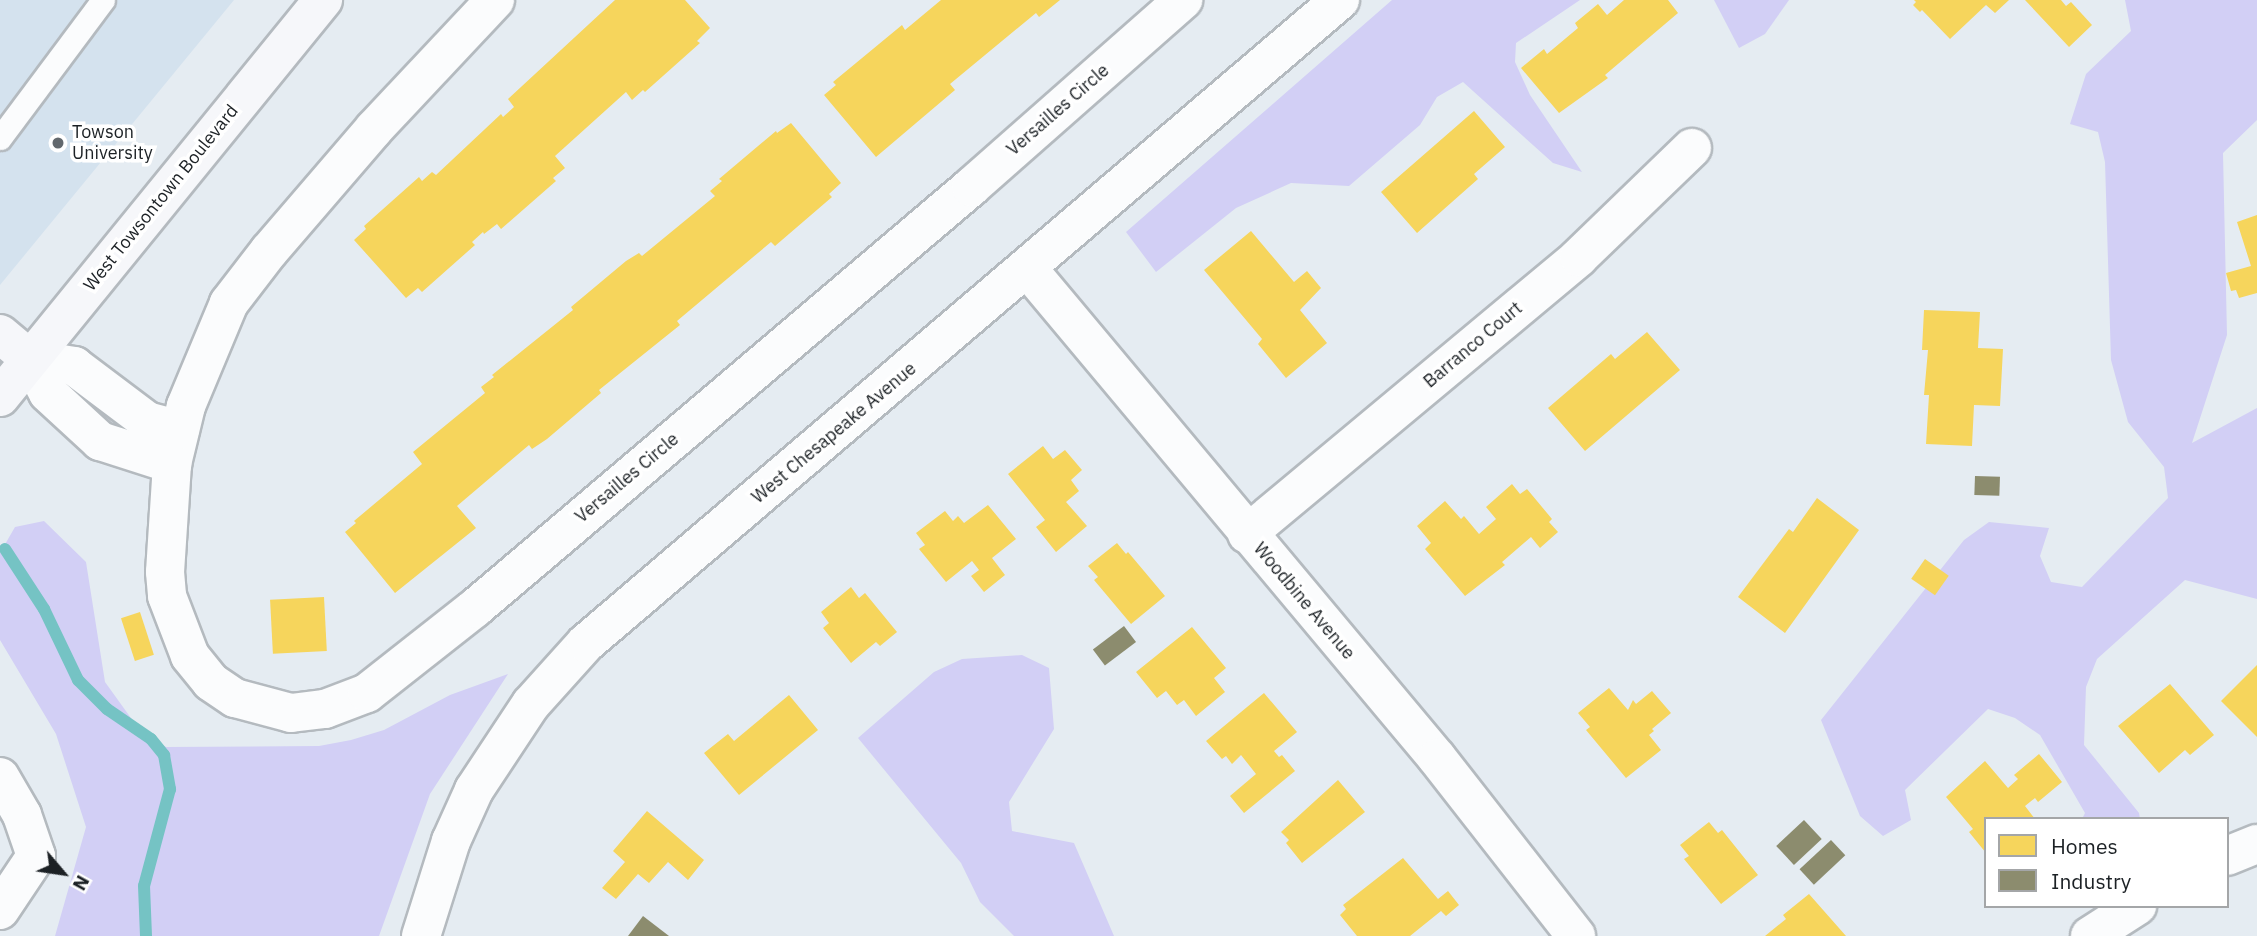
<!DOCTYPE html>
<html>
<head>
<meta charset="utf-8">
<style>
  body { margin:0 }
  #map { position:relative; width:2257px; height:936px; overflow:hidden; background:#e5ecf2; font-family:"IBM Plex Sans",sans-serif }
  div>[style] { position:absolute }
  .built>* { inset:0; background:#d4e2ee }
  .green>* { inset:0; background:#d2cff5 }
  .homes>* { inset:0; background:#f6d55c; transform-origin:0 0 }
  .industry>* { inset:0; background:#8c8c6e; transform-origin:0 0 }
  .stream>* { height:12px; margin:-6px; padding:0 6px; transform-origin:6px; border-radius:6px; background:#75c3c4 }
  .roads { filter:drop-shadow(2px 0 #b4babf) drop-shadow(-2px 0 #b4babf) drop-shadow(0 2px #b4babf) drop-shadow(0 -2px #b4babf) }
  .lane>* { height:23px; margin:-11.5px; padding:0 11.5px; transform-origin:11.5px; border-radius:11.5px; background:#fbfcfd }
  .street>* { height:38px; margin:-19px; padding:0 19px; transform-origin:19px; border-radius:19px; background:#fbfcfd }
  .secondary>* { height:38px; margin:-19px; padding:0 19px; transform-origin:19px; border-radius:19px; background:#f6f7fa }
  .dots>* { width:19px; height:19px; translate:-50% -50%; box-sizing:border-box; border:4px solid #fff; border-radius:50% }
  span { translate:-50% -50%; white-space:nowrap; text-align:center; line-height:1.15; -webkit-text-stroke:7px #fff; paint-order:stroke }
  .street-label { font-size:18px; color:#1c2125 }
  .poi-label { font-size:18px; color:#1c2125 }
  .left { translate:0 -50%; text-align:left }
  .legend { position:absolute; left:1984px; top:817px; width:245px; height:91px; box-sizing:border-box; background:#fff; border:2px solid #a4a6a8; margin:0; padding:9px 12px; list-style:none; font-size:21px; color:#1c2125 }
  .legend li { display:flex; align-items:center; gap:14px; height:35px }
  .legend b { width:35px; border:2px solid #a4a6a8 }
  .north { position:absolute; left:28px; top:838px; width:70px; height:70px; -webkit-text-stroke:5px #fff; paint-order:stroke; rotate:119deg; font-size:19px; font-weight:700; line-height:28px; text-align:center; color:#1c2125 }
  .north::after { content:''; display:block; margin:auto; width:24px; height:32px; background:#1c2125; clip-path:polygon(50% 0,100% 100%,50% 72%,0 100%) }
</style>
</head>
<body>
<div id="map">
  <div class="built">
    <div style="clip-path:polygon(0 0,234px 0,0 285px)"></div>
  </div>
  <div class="green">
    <div style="clip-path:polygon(1392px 0,1580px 0,1516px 43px,1515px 62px,1530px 95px,1582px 172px,1553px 163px,1463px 82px,1437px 97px,1420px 125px,1349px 186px,1291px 183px,1236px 208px,1156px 272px,1126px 232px)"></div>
    <div style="clip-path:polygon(1714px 0,1789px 0,1765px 34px,1739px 48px)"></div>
    <div style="clip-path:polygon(2125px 0,2257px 0,2257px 120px,2223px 153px,2227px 335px,2192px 443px,2257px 408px,2257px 599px,2185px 580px,2097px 659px,2086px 687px,2084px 745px,2139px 813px,2140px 819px,2082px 819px,2085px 813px,2040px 735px,2015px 718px,1988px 709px,1905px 790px,1911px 820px,1883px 836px,1860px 816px,1821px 720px,1964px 540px,1989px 522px,2049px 528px,2040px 556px,2051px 582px,2082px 587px,2168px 498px,2164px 467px,2128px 422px,2111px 360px,2105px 162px,2098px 132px,2070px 124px,2086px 74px,2131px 31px)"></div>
    <div style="clip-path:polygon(44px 521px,86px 562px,105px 682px,141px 732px,166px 747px,319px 746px,351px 740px,384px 730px,450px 695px,508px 674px,430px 794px,379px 936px,55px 936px,86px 827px,56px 734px,0 640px,0 553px,15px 527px)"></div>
    <div style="clip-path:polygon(1022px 655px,1049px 668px,1054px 729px,1009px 802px,1012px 831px,1074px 843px,1114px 936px,1014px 936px,980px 902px,961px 863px,858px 738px,934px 672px,962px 659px)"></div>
  </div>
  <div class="homes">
    <div style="clip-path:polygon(615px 0,685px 0,710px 28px,697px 41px,700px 43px,645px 92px,643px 90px,632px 100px,626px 92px,555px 156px,565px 168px,553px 178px,556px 181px,501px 229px,497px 224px,484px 234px,483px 232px,472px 242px,475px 245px,422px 292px,418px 288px,406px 298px,354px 240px,366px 229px,364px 226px,419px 177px,422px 181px,432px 172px,436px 175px,501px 114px,503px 117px,514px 107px,508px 99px)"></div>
    <div style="clip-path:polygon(941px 0,1060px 0,1039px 17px,1036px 13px,950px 84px,955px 90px,876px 157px,824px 95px,836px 85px,833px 82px,902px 25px,905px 30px)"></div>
    <div style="clip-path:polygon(1624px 0,1668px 0,1678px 13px,1605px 75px,1608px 78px,1559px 113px,1521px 68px,1544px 49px,1547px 54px,1578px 28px,1575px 23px,1598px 4px,1607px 15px)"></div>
    <div style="clip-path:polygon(1914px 0,2009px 0,1995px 13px,1986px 5px,1950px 39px,1922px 10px,1920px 12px,1913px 5px,1916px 2px)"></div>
    <div style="clip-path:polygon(2025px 0,2061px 0,2066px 6px,2071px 2px,2092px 25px,2069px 47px)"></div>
    <div style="clip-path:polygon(1474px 111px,1505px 147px,1474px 174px,1478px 179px,1417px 233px,1381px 192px)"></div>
    <div style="clip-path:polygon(791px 123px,841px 183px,829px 194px,832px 197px,775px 246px,771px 242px,677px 321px,680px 325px,599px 390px,601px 393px,547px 439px,532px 449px,529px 445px,457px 506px,476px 528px,395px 593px,345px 532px,356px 523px,354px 521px,422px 464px,413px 452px,485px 393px,481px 387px,494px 377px,492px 375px,573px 310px,571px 307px,626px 261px,639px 253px,642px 256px,715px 196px,710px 191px,722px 181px,719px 179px,776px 131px,777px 133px)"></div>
    <div style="clip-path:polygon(2257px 215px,2257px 293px,2239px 298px,2236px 290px,2231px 291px,2226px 273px,2251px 266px,2237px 222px)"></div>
    <div style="clip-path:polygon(1251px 231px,1294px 282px,1307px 271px,1321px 288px,1300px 310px,1327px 343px,1286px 378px,1258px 344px,1262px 339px,1204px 270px)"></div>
    <div style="clip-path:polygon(1924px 310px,1980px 312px,1978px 348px,2003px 349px,2000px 406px,1974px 405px,1972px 446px,1926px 444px,1929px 395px,1924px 395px,1928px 350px,1922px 350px)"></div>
    <div style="clip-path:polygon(1647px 332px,1680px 370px,1585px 451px,1548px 408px,1611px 354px,1615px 359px)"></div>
    <div style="clip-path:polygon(1043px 446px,1053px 459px,1065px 450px,1082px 470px,1071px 480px,1079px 491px,1066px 502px,1087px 526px,1056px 552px,1036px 527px,1045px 520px,1008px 474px)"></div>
    <div style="clip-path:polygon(1512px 484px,1520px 494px,1527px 489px,1552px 519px,1549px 522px,1558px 532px,1540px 548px,1531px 537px,1502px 562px,1505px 565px,1465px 596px,1425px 549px,1431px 543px,1417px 526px,1445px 501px,1461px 519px,1464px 516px,1479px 534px,1496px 519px,1486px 507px)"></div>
    <div style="clip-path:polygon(1817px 498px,1859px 530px,1785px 633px,1738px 597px,1789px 529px,1793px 532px)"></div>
    <div style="clip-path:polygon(988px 505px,1016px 539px,992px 558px,1005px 575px,984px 592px,971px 576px,979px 570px,972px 561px,946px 582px,919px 549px,925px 545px,916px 533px,945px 511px,953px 521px,958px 516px,964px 523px)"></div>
    <div style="clip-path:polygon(1117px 543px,1126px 554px,1128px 552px,1165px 596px,1131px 624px,1094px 580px,1098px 577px,1088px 566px)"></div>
    <div style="left:1925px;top:559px;width:29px;height:24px;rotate:35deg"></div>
    <div style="clip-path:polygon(851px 587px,859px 598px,865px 593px,897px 632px,880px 646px,876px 642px,851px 663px,823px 628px,829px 623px,821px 612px)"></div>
    <div style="left:324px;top:597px;width:54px;height:54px;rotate:87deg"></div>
    <div style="left:140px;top:612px;width:45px;height:20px;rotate:72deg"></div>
    <div style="clip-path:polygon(1192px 627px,1226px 668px,1214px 678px,1225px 692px,1196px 716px,1184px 700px,1177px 705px,1166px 691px,1157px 698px,1136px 672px)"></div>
    <div style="clip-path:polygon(2257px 665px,2257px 737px,2221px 701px)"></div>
    <div style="clip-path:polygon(2170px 684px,2214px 735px,2190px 755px,2185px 750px,2159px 773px,2118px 726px)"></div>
    <div style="clip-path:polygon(1609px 688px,1628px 710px,1633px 700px,1636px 704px,1652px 691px,1671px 713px,1652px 729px,1654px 731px,1649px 735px,1661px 750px,1626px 778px,1586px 730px,1590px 727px,1578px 713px)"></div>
    <div style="clip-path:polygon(1264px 693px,1297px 732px,1274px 751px,1279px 757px,1282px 755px,1295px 771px,1244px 813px,1230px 796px,1256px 774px,1241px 755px,1232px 764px,1226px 756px,1222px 759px,1206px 741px)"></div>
    <div style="clip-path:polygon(789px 695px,818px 730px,739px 795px,704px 753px,728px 734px,734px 741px)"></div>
    <div style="clip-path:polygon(2039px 754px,2062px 782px,2038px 802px,2035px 798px,2025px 806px,2035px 819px,1986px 819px,1986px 853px,1969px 832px,1973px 829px,1946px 797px,1985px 761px,2008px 788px,2018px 779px,2014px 775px)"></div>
    <div style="clip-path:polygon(1338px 780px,1365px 812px,1302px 863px,1286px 843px,1289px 840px,1281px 832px)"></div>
    <div style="clip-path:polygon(647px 811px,704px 860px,688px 880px,668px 862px,649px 883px,638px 874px,616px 899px,602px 888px,625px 862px,613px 851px)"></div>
    <div style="clip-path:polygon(1709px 822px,1718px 833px,1722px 830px,1758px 875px,1721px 904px,1684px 859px,1689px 856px,1680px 845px)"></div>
    <div style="clip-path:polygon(1403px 858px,1438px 899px,1448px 891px,1459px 905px,1446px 916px,1441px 911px,1410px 936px,1357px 936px,1340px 915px,1346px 909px,1343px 905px)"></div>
    <div style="clip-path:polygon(1809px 894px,1846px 936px,1765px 936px,1786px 919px,1783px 915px)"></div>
  </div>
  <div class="industry">
    <div style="left:1975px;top:476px;width:25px;height:19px;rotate:2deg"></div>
    <div style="left:1124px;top:626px;width:20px;height:39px;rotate:53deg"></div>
    <div style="left:1804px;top:820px;width:26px;height:38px;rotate:47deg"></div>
    <div style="left:1831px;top:840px;width:21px;height:43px;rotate:47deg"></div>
    <div style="clip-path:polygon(643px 916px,669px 936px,628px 936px)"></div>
  </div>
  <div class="stream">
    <div style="left:5px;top:549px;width:72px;rotate:57deg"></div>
    <div style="left:44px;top:609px;width:79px;rotate:64.4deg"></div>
    <div style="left:78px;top:680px;width:41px;rotate:45deg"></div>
    <div style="left:107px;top:709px;width:53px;rotate:34.3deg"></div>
    <div style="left:151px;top:739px;width:21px;rotate:51deg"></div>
    <div style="left:164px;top:755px;width:35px;rotate:80deg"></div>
    <div style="left:170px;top:789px;width:100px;rotate:105deg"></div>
    <div style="left:144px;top:886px;width:50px;rotate:87.7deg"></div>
  </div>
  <div class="roads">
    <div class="lane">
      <div style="left:0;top:138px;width:172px;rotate:-53.3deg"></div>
    </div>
    <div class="street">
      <div style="left:495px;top:0;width:177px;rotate:133.2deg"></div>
      <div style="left:374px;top:129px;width:161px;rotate:130.7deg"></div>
      <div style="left:269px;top:251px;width:66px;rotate:127.6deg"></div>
      <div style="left:229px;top:303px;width:112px;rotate:112.7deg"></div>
      <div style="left:186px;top:406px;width:60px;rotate:103.6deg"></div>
      <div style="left:172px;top:464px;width:108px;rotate:93.7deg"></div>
      <div style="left:165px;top:572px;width:24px;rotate:85deg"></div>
      <div style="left:167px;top:596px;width:64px;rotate:69deg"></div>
      <div style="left:190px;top:656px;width:33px;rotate:51deg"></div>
      <div style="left:211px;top:682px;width:29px;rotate:34deg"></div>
      <div style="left:235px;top:698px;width:58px;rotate:15deg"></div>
      <div style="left:291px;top:713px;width:34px;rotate:-7deg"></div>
      <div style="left:325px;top:709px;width:45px;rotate:-20.9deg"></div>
      <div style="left:367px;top:693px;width:137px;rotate:-38.2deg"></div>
      <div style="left:475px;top:608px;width:651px;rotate:-40.32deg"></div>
      <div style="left:971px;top:187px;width:283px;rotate:-41.4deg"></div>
      <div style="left:1028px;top:269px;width:637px;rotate:50.09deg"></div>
      <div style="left:1437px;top:758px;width:226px;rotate:52deg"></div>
      <div style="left:30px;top:359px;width:38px;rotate:62deg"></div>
      <div style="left:48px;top:393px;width:71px;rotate:42.7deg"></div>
      <div style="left:100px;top:441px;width:76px;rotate:17.7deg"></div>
      <div style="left:30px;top:359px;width:45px;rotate:9deg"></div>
      <div style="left:74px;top:366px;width:91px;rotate:37deg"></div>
      <div style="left:147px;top:421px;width:34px;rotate:15deg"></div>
      <div style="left:1247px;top:534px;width:432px;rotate:-39.8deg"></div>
      <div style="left:1579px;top:257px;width:157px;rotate:-44deg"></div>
      <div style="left:0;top:777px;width:44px;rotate:59.9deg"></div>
      <div style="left:22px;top:815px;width:43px;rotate:71.1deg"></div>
      <div style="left:36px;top:856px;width:65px;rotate:123.7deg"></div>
      <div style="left:2227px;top:856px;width:32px;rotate:-22deg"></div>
      <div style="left:421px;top:936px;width:100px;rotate:-72.5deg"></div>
      <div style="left:451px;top:841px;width:56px;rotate:-65.7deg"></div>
      <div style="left:474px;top:790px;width:103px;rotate:-56.5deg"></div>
      <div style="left:531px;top:704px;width:82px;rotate:-48deg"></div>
      <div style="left:586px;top:643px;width:991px;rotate:-40.46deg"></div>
      <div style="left:2090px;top:936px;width:56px;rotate:-32.6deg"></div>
    </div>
    <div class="secondary">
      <div style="left:0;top:334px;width:39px;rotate:40deg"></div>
      <div style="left:0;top:397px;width:512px;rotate:-50.87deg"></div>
    </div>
  </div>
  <div class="dots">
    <div style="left:58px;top:143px;background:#62686d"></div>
  </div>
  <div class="street-label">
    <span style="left:1058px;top:110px;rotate:-41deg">Versailles Circle</span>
    <span style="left:161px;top:198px;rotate:-51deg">West Towsontown Boulevard</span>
    <span style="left:1473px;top:345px;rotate:-40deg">Barranco Court</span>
    <span style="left:834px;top:433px;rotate:-40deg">West Chesapeake Avenue</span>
    <span style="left:627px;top:478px;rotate:-40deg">Versailles Circle</span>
    <span style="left:1304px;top:601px;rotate:50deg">Woodbine Avenue</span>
  </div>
  <div class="poi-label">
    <span class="left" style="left:72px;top:143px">Towson<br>University</span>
  </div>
  <ul class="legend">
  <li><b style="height:19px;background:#f6d55c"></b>Homes</li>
  <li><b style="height:19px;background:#8c8c6e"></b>Industry</li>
  </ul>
  <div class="north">N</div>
</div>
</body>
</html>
